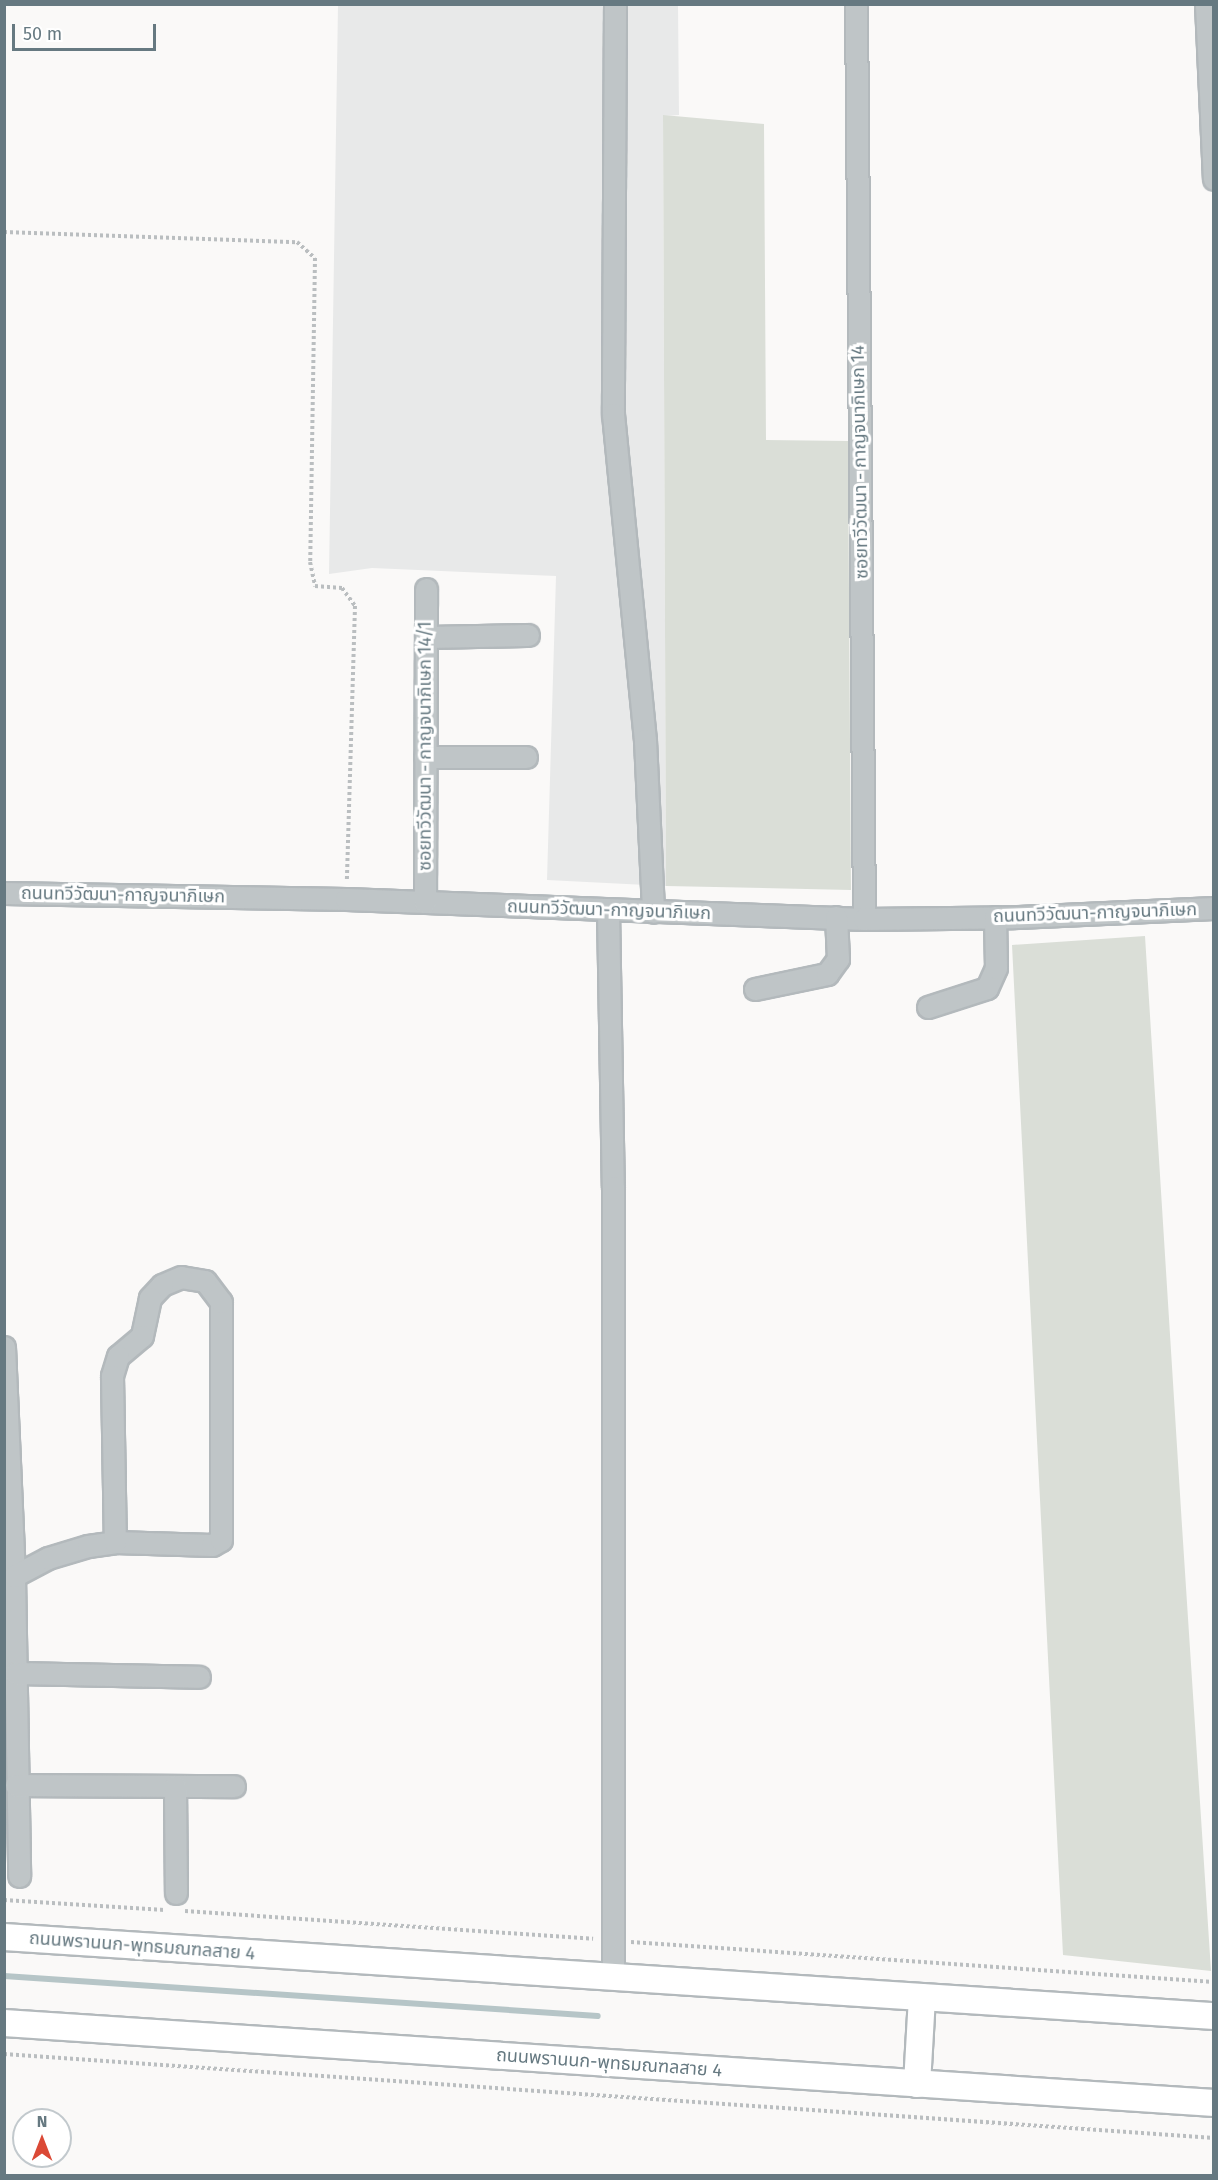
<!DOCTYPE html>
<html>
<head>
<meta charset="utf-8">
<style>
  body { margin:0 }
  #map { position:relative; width:1218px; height:2180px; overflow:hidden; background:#faf9f8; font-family:"Fira Sans","Noto Sans Thai",sans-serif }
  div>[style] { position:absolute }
  .built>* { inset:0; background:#e8e9e9 }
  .green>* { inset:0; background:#daded7 }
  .stream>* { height:6px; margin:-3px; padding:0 3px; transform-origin:3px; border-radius:3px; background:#b6c5c7 }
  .path>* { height:4px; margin-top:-2px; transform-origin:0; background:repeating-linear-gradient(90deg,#babec0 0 3px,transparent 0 6px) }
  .roads { filter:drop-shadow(2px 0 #b3b9bc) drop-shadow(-2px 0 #b3b9bc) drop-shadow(0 2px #b3b9bc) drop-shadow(0 -2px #b3b9bc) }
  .minor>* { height:21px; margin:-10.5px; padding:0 10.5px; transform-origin:10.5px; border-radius:10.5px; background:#bfc5c7 }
  .major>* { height:26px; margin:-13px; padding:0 13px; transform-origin:13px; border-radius:13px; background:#fff }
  span { translate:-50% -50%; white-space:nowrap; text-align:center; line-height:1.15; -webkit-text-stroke:6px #fff; paint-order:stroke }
  .street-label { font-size:18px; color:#667981 }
  .frame { position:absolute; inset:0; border:6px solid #667981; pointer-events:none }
  .north { position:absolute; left:12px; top:2108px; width:60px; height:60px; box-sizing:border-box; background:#fff; border:2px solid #c2c9cd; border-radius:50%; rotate:0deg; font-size:16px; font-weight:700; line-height:24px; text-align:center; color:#667981 }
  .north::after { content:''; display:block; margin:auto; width:21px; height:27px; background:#db4936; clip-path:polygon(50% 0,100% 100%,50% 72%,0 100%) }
  .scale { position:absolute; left:12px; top:24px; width:144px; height:27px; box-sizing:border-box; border:3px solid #667981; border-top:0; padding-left:8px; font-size:18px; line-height:21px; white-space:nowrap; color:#667981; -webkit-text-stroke:4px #fff; paint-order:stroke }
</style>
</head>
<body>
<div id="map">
  <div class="built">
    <div style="clip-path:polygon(338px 5px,678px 5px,679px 115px,663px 116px,666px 886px,547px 880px,556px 576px,372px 568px,329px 574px)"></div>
  </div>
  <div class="green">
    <div style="clip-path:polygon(663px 115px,764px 124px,766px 440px,848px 441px,851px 890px,666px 886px)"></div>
    <div style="clip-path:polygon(1145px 936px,1182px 1526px,1211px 1971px,1063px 1955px,1012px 945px)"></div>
  </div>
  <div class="stream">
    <div style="left:4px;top:1976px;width:595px;rotate:3.85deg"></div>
  </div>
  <div class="path">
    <div style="left:4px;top:232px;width:293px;rotate:2deg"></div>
    <div style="left:297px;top:242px;width:24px;rotate:42deg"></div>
    <div style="left:315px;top:258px;width:304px;rotate:90.9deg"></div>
    <div style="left:310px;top:562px;width:25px;rotate:78deg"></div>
    <div style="left:315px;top:586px;width:27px;rotate:4deg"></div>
    <div style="left:342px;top:588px;width:22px;rotate:54deg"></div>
    <div style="left:355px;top:606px;width:274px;rotate:91.7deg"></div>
    <div style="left:4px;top:1900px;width:161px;rotate:3.6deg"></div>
    <div style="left:185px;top:1911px;width:409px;rotate:3.9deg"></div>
    <div style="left:631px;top:1942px;width:584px;rotate:3.92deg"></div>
    <div style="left:4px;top:2054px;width:1213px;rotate:3.97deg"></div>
  </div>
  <div class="roads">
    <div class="minor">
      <div style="left:615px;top:4px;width:410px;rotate:90.3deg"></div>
      <div style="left:613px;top:414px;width:328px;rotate:84.4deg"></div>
      <div style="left:645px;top:740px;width:172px;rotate:87.3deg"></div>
      <div style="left:856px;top:4px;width:915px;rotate:89.5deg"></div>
      <div style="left:1206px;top:4px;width:175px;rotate:87.4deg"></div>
      <div style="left:426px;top:637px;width:102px;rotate:-1.1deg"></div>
      <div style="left:425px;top:757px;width:101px"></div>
      <div style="left:4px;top:893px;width:342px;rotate:1deg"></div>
      <div style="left:346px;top:899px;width:518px;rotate:2.21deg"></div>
      <div style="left:864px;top:919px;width:154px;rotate:-0.7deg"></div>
      <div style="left:1018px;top:917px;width:196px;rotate:-2.6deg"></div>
      <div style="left:425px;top:902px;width:313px;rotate:-89.8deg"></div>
      <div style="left:608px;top:910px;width:277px;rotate:89deg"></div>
      <div style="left:613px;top:1187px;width:790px;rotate:90deg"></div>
      <div style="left:755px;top:989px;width:74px;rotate:-11.8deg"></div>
      <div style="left:827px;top:974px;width:19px;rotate:-54deg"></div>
      <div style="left:838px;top:959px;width:42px;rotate:-92.7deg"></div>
      <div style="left:928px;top:1007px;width:62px;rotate:-17.9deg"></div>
      <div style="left:987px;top:988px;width:22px;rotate:-66deg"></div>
      <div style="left:996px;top:968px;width:51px;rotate:-91.1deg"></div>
      <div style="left:4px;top:1347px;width:229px;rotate:87.5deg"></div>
      <div style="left:14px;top:1576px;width:300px;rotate:89deg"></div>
      <div style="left:14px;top:1576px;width:38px;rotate:-28deg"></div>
      <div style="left:48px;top:1558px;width:42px;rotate:-16.7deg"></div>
      <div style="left:88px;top:1546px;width:27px;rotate:-8deg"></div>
      <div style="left:115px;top:1542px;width:97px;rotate:1.8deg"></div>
      <div style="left:212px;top:1545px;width:10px;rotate:-29deg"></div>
      <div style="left:221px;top:1540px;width:238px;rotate:-90deg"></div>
      <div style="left:221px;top:1302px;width:26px;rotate:-127deg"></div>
      <div style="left:205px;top:1281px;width:24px;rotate:-171deg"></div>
      <div style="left:181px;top:1277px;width:21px;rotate:157deg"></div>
      <div style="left:162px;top:1285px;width:18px;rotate:133deg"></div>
      <div style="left:150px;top:1298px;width:39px;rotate:102deg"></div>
      <div style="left:142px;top:1336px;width:31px;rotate:140deg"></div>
      <div style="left:118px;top:1356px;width:21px;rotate:107deg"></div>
      <div style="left:112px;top:1376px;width:166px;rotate:89deg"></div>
      <div style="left:15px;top:1673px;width:184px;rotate:1.2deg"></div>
      <div style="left:16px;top:1785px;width:218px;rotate:0.3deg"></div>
      <div style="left:175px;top:1786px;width:107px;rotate:89.5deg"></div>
    </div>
    <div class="major">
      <div style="left:4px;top:1937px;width:1213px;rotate:3.74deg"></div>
      <div style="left:4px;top:2023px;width:1213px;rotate:3.78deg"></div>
      <div style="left:917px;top:2084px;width:87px;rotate:-86.7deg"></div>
    </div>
  </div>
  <div class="street-label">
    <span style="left:860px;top:462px;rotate:-91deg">ซอยทวีวัฒนา - กาญจนาภิเษก 14</span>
    <span style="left:425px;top:746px;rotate:-90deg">ซอยทวีวัฒนา - กาญจนาภิเษก 14/1</span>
    <span style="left:123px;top:895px;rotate:1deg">ถนนทวีวัฒนา-กาญจนาภิเษก</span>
    <span style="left:609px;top:910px;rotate:2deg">ถนนทวีวัฒนา-กาญจนาภิเษก</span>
    <span style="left:1095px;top:913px;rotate:-2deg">ถนนทวีวัฒนา-กาญจนาภิเษก</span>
    <span style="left:142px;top:1946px;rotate:4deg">ถนนพรานนก-พุทธมณฑลสาย 4</span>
    <span style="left:609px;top:2063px;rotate:4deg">ถนนพรานนก-พุทธมณฑลสาย 4</span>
  </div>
  <div class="frame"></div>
  <div class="north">N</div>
  <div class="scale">50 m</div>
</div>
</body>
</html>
